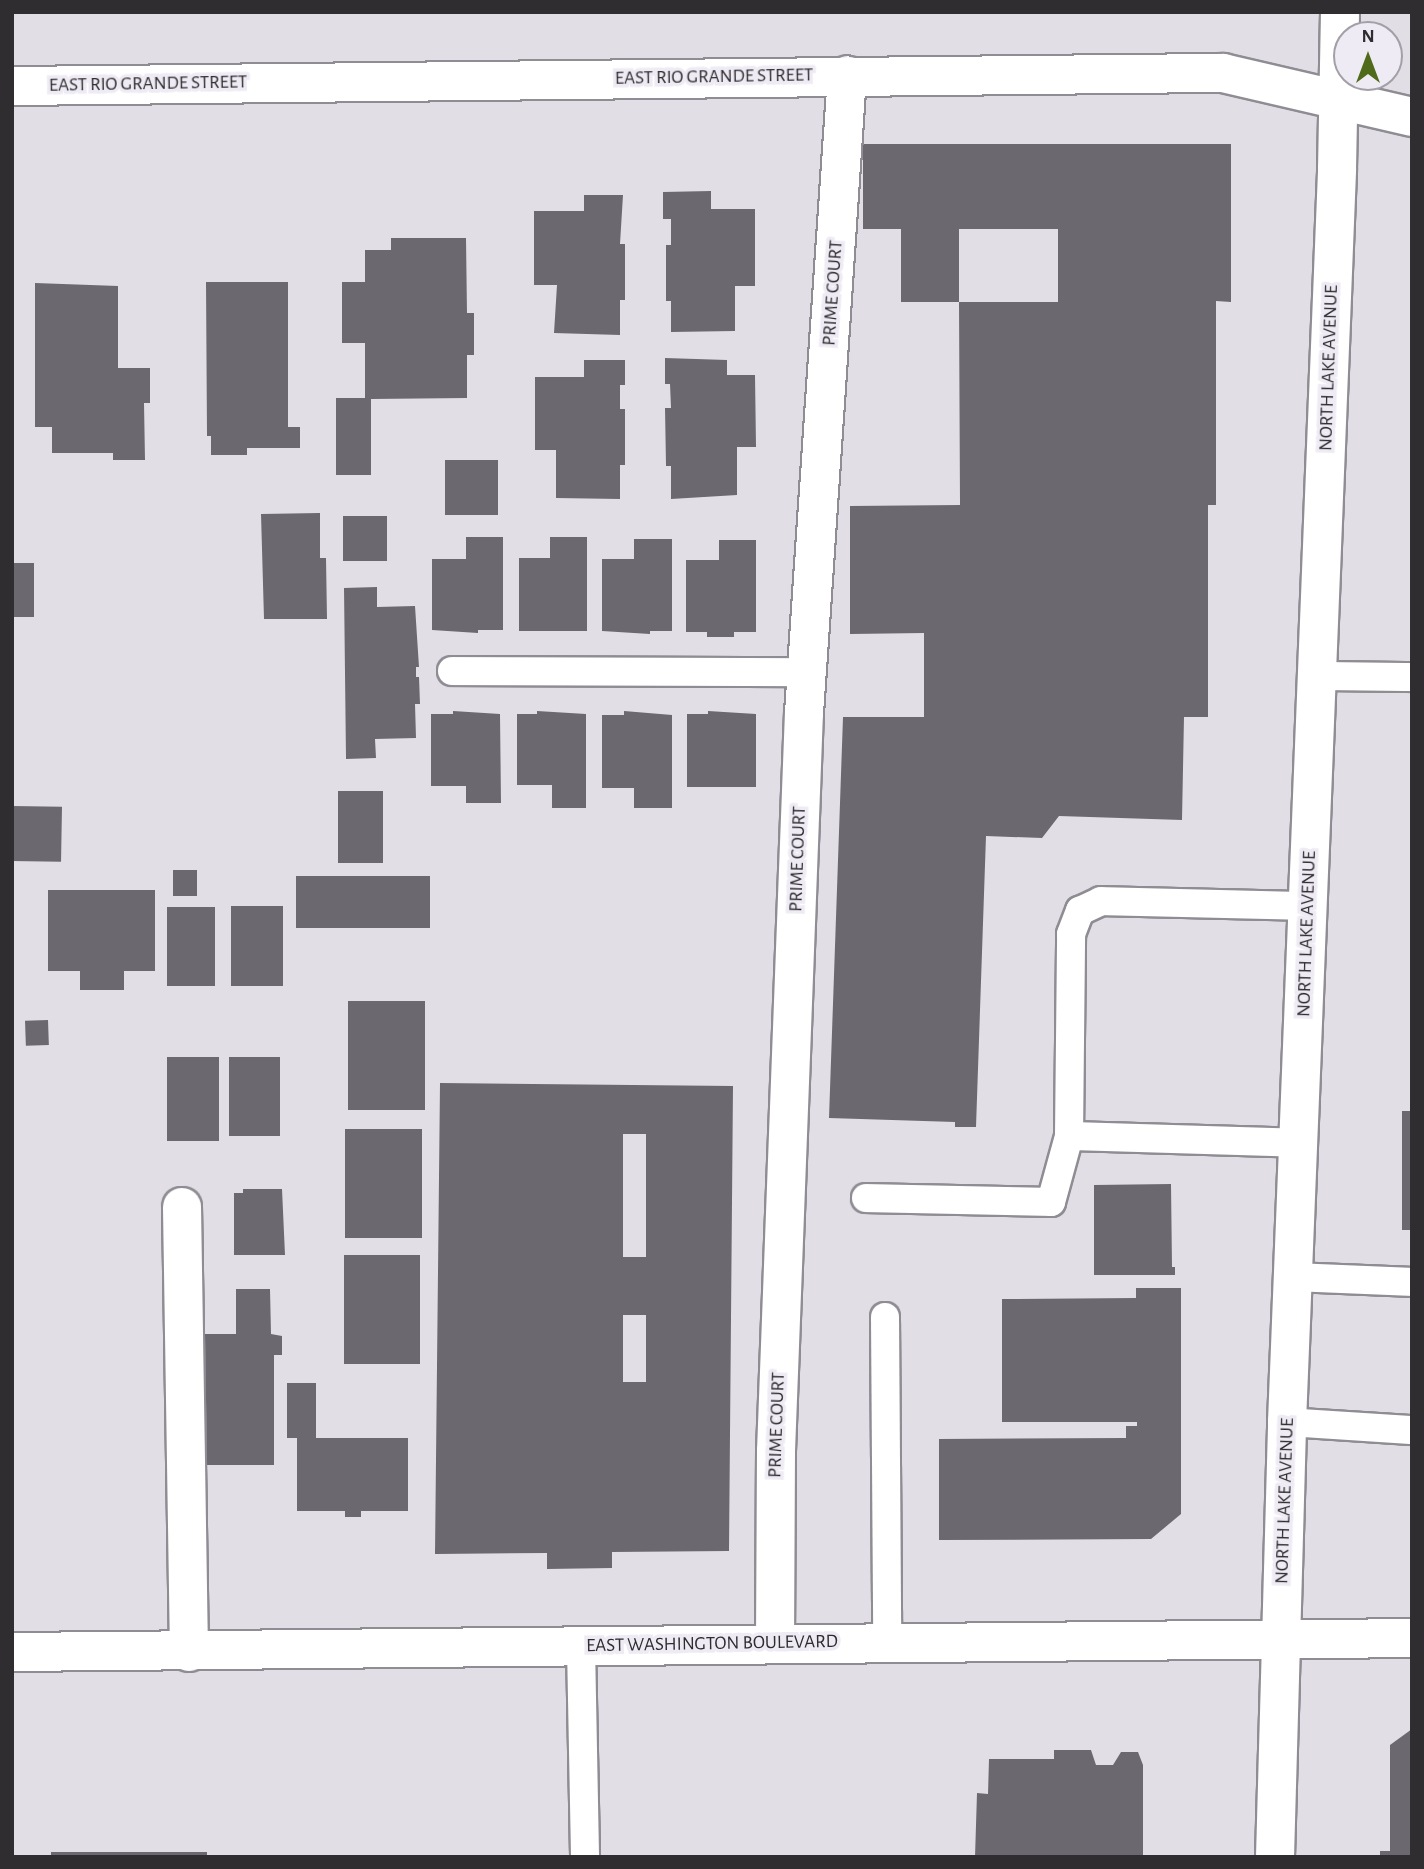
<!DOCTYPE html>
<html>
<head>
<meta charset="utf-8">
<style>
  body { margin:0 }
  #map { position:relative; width:1424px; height:1869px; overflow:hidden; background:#e2dee6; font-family:"Alegreya Sans",sans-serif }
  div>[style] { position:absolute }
  .building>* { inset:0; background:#6c6870; transform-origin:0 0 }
  .roads { filter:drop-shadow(2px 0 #8f8c93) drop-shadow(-2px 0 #8f8c93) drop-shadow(0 2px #8f8c93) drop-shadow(0 -2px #8f8c93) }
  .service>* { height:28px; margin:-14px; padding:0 14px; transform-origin:14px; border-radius:14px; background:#fff }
  .minor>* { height:38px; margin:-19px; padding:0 19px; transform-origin:19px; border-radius:19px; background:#fff }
  .secondary>* { height:38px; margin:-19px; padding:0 19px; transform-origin:19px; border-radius:19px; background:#fff }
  span { translate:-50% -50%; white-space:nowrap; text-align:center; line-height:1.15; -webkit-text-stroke:7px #efebf4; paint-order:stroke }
  .street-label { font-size:19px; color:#2f2d30 }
  .frame { position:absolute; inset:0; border:14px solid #2f2d30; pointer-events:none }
  .north { position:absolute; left:1333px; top:21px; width:70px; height:70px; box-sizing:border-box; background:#efebf4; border:2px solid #a29fa6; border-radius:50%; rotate:0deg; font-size:19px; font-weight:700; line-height:28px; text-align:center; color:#2f2d30 }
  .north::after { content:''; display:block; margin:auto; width:24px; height:32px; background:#506a1c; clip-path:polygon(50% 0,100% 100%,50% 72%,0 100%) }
</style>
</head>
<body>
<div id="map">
  <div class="building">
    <div style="clip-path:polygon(evenodd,863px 144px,1231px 144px,1231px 302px,1216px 301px,1216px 505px,1208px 505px,1208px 717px,1184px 717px,1182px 820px,1059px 816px,1042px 838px,986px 836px,976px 1127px,955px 1127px,955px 1122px,829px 1118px,843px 717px,924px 717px,924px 633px,850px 634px,850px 506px,960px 505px,959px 302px,901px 302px,901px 229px,863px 229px,863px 144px,959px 229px,1058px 229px,1058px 302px,959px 302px,959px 229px)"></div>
    <div style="clip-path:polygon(711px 191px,711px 209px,755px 209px,755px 286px,735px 286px,735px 331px,671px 332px,671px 301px,666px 301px,666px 245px,671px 245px,671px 219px,663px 219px,663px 192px)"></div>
    <div style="clip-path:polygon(584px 195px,623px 195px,620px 244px,625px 244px,625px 300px,620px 300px,620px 335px,554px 333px,557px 285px,534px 285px,534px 211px,584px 211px)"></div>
    <div style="clip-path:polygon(391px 238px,466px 238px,467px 313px,474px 313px,474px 355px,467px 355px,467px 398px,371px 399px,371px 475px,336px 475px,336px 398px,365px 398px,365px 343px,342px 343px,342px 282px,365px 282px,365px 250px,391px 250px)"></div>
    <div style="clip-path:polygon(206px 282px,288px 282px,288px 427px,300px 427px,300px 448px,247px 448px,247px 455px,211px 455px,211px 436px,207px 436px)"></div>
    <div style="clip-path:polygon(35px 283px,118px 286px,118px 368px,150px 368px,150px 403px,144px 403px,145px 460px,113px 460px,113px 453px,52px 453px,52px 427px,35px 427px)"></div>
    <div style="clip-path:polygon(665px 358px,727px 360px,727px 375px,755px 375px,756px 447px,737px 447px,737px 495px,671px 499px,671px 466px,666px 466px,665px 408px,671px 408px,670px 384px,665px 384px)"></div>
    <div style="clip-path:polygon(584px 360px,625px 360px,625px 385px,620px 385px,620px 409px,625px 409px,625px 465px,620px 465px,620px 499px,556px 498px,556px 450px,535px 450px,535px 377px,584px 377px)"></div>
    <div style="left:498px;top:460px;width:55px;height:53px;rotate:90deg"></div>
    <div style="clip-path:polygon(320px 513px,320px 558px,326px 558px,327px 619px,264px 619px,261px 514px)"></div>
    <div style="left:387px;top:516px;width:45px;height:44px;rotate:90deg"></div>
    <div style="clip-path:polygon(466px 537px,503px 537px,503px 630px,478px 630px,478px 633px,432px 630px,432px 559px,466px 559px)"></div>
    <div style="clip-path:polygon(550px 537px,587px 537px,587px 631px,519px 631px,519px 558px,550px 558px)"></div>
    <div style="clip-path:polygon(634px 539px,672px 539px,672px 631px,650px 631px,650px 634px,602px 631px,602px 559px,634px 559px)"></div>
    <div style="clip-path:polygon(719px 540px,756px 540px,756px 632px,734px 632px,734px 637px,707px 637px,707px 632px,686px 632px,686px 560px,719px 560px)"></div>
    <div style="left:12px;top:563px;width:22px;height:54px"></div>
    <div style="clip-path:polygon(377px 587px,377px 607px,415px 606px,419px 667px,416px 667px,416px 677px,419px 677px,420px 704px,415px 704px,416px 738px,375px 739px,376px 758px,346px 759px,344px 588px)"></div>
    <div style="clip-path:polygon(453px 711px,500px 714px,501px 803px,466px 803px,466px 786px,431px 786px,431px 714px,453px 714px)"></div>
    <div style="clip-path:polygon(537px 711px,586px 714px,586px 808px,552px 808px,552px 785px,517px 785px,517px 714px,537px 714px)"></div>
    <div style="clip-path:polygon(624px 711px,672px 715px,672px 808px,634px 808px,634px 788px,602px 788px,602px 715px,624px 715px)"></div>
    <div style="clip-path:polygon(708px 711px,756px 714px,756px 787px,687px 787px,687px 714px,708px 714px)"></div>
    <div style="left:338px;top:791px;width:45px;height:72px"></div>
    <div style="left:12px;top:806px;width:50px;height:55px;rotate:1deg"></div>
    <div style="left:173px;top:870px;width:24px;height:26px"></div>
    <div style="left:296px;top:876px;width:134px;height:52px"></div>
    <div style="clip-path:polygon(48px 890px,155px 890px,155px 971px,124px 971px,124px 990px,80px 990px,80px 971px,48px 971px)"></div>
    <div style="left:231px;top:906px;width:52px;height:80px"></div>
    <div style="left:167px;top:907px;width:48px;height:79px"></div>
    <div style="left:348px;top:1001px;width:77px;height:109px"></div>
    <div style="left:48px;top:1020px;width:25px;height:23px;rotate:88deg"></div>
    <div style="left:167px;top:1057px;width:52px;height:84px"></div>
    <div style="left:229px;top:1057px;width:51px;height:79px"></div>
    <div style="clip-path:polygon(evenodd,440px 1083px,733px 1086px,729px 1551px,612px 1552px,612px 1568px,547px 1569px,547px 1553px,435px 1554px,440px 1083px,623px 1134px,646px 1134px,646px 1257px,623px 1257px,623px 1134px,440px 1083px,623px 1315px,646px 1315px,646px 1382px,623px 1382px,623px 1315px)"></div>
    <div style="left:1402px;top:1111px;width:10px;height:119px"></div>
    <div style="left:345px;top:1129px;width:77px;height:109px"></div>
    <div style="clip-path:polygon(1171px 1184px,1172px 1267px,1175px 1267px,1175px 1275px,1094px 1275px,1094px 1185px)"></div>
    <div style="clip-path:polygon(243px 1189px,282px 1189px,285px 1255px,234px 1255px,234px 1193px,243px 1193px)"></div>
    <div style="left:344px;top:1255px;width:76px;height:109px"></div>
    <div style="clip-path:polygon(1136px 1288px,1181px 1288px,1181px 1514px,1151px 1539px,939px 1540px,939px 1439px,1126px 1438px,1126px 1426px,1137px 1426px,1137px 1422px,1002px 1422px,1002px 1299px,1136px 1298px)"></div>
    <div style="clip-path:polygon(236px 1289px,270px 1289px,271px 1334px,282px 1336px,282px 1355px,274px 1355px,274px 1465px,198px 1465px,198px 1334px,236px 1334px)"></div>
    <div style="clip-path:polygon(287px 1383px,316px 1383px,316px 1438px,408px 1438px,408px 1511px,361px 1511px,361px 1517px,345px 1517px,345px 1511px,297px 1511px,297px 1438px,287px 1438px)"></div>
    <div style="clip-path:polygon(1412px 1729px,1412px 1857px,1380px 1857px,1380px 1851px,1390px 1851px,1390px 1745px)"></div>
    <div style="clip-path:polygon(1054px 1750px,1091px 1750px,1096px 1765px,1113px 1765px,1121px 1752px,1138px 1752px,1143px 1765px,1143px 1857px,975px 1857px,977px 1793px,988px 1794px,989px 1759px,1054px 1759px)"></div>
    <div style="left:51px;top:1852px;width:156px;height:5px"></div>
  </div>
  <div class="roads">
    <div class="service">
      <div style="left:452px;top:671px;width:355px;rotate:0.2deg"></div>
      <div style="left:1317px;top:676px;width:95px;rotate:0.6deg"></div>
      <div style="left:1069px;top:1136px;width:231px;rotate:1.7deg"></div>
      <div style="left:866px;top:1198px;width:185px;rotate:1.2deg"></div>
      <div style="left:1051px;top:1202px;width:68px;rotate:-74.7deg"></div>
      <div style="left:1069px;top:1136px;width:202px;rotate:-89.4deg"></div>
      <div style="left:1071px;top:934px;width:25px;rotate:-69deg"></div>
      <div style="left:1080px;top:911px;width:23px;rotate:-25deg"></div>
      <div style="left:1101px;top:901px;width:206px;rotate:1.4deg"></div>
      <div style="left:1295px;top:1277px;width:117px;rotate:2.4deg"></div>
      <div style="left:885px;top:1317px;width:325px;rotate:89.6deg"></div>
      <div style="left:1287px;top:1422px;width:125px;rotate:3.7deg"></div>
      <div style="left:581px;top:1646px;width:211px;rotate:88.9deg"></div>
    </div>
    <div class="minor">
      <div style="left:12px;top:86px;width:1211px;rotate:-0.62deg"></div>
      <div style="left:1223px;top:73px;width:194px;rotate:13.1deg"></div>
      <div style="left:182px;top:1207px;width:445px;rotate:89.1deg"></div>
      <div style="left:775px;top:1643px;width:192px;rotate:-89.7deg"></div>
      <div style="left:776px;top:1451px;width:739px;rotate:-87.83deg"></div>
      <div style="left:804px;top:713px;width:639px;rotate:-86.14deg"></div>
    </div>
    <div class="secondary">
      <div style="left:12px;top:1652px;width:1400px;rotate:-0.57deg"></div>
      <div style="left:1275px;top:1857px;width:435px;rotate:-88.4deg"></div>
      <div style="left:1287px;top:1422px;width:1254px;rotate:-87.71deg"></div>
      <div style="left:1337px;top:169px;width:157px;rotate:-88.9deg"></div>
    </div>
  </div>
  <div class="street-label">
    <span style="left:714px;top:77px;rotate:-1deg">EAST RIO GRANDE STREET</span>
    <span style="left:148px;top:84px;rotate:-1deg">EAST RIO GRANDE STREET</span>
    <span style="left:833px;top:293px;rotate:-86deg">PRIME COURT</span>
    <span style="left:1329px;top:368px;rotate:-88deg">NORTH LAKE AVENUE</span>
    <span style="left:798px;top:859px;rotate:-88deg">PRIME COURT</span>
    <span style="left:1307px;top:934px;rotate:-88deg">NORTH LAKE AVENUE</span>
    <span style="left:777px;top:1425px;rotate:-88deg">PRIME COURT</span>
    <span style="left:1285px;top:1501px;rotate:-88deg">NORTH LAKE AVENUE</span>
    <span style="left:712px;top:1644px;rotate:-1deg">EAST WASHINGTON BOULEVARD</span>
  </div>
  <div class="frame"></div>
  <div class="north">N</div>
</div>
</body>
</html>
